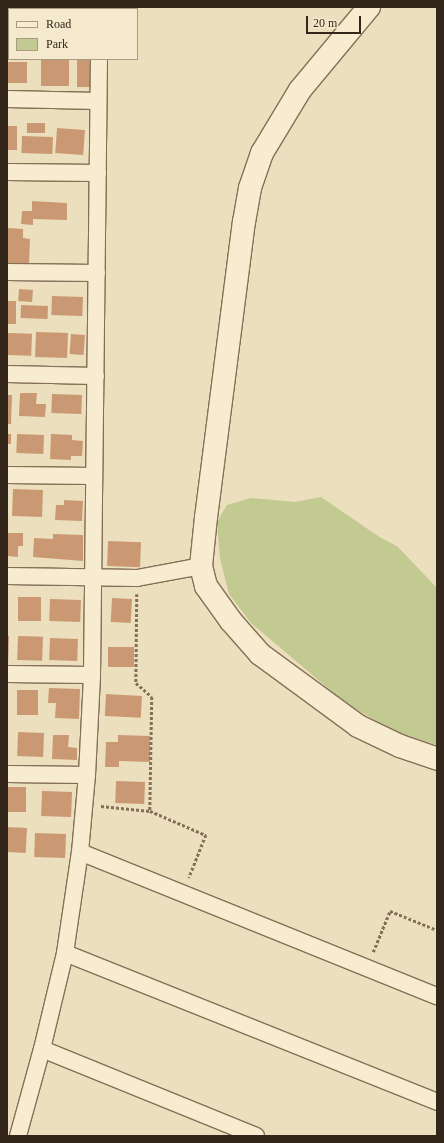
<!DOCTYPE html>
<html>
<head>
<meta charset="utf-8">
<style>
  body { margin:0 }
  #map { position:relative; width:444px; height:1143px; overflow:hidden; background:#ecdfbd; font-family:Georgia,serif }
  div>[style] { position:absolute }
  .green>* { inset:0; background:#c2ca92 }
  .building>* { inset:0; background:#ca9973; transform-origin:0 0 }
  .path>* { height:2.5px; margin-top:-1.25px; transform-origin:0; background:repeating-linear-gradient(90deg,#846f57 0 3px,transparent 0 5px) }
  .roads { filter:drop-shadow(1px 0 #846f57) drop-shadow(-1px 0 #846f57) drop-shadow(0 1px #846f57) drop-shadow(0 -1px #846f57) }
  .street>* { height:16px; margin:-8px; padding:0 8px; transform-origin:8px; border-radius:8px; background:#f8ecd0 }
  .secondary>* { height:22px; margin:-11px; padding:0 11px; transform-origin:11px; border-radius:11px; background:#f8ecd0 }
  span { translate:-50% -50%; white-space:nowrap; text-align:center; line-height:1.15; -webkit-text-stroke:3px #f4e9cc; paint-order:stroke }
  .frame { position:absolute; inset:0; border:8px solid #33271b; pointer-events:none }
  .legend { position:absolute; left:8px; top:8px; width:130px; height:52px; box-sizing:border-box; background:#f4e9cc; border:1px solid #a79b85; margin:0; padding:5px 7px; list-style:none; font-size:12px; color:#33271b }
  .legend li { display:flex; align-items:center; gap:8px; height:20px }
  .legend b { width:20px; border:1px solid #a79b85 }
  .scale { position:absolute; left:306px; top:16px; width:55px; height:18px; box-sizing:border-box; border:2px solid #33271b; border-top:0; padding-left:5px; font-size:12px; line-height:14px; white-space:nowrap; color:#33271b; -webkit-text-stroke:3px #f4e9cc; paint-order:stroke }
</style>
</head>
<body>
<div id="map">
  <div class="green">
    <div style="clip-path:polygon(321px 497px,378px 536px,398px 547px,437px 588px,437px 745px,395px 733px,343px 701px,251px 623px,229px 594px,220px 558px,217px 522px,227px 505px,251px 498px,295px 502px)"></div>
  </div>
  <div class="building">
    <div style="left:41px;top:60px;width:28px;height:26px"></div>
    <div style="left:77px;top:60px;width:13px;height:27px"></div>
    <div style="left:7px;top:62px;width:20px;height:21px"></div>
    <div style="left:27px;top:123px;width:18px;height:10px"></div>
    <div style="left:7px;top:126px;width:10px;height:24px"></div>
    <div style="left:57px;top:128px;width:28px;height:25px;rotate:4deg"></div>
    <div style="left:22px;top:136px;width:31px;height:17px;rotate:2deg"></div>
    <div style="clip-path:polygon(32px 201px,67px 203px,67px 220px,33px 219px,33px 225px,21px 224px,22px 211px,32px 211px)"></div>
    <div style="clip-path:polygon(7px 228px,23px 229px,23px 238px,30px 239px,29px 265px,7px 264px)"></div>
    <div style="left:19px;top:289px;width:14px;height:12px;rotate:4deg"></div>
    <div style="left:52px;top:296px;width:31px;height:19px;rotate:2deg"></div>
    <div style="left:7px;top:301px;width:9px;height:23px"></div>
    <div style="left:21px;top:305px;width:27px;height:13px;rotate:2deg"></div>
    <div style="left:36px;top:332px;width:32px;height:25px;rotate:2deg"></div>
    <div style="left:7px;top:333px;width:25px;height:22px;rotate:2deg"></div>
    <div style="left:71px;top:334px;width:14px;height:20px;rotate:4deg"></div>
    <div style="clip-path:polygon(20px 393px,37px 393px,36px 404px,46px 404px,45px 417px,19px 416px)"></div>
    <div style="left:52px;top:394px;width:30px;height:19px;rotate:2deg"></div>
    <div style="clip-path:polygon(7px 395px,12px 395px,11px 424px,7px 424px)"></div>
    <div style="left:7px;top:434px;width:4px;height:10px"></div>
    <div style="left:17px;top:434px;width:27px;height:19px;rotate:2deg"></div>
    <div style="clip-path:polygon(51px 434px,72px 435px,72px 440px,83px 441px,82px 456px,71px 456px,71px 460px,50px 459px)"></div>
    <div style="left:13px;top:489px;width:30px;height:27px;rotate:2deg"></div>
    <div style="clip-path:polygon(64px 500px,83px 501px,82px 521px,55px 520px,56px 505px,64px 505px)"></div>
    <div style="clip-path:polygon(7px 533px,23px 533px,23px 546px,18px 546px,18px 557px,7px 556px)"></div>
    <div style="clip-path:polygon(53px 534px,83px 535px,83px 561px,33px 557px,34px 538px,53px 539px)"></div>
    <div style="left:108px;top:541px;width:33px;height:25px;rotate:2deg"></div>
    <div style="left:18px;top:597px;width:23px;height:24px"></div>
    <div style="left:112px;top:598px;width:20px;height:24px;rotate:3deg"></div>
    <div style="left:50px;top:599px;width:31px;height:22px;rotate:2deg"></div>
    <div style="clip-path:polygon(7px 636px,9px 636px,8px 667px,7px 667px)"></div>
    <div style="left:18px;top:636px;width:25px;height:24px;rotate:2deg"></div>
    <div style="left:50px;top:638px;width:28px;height:22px;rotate:2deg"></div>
    <div style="left:108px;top:647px;width:26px;height:20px"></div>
    <div style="clip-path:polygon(49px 688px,80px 689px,79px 719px,55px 718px,56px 703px,48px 703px)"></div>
    <div style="left:17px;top:690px;width:21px;height:25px"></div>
    <div style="left:106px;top:694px;width:36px;height:22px;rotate:3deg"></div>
    <div style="left:18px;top:732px;width:26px;height:24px;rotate:2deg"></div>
    <div style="clip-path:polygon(53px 735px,69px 735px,68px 747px,77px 748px,77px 760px,52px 759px)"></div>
    <div style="clip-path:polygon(118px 735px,150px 736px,150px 762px,119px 761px,119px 767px,105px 767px,106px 742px,118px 742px)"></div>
    <div style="left:116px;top:781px;width:29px;height:22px;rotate:2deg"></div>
    <div style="left:7px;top:787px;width:19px;height:25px"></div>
    <div style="left:42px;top:791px;width:30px;height:25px;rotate:2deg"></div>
    <div style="left:7px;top:827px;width:20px;height:25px;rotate:3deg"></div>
    <div style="left:35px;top:833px;width:31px;height:24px;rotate:2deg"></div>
  </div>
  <div class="path">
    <div style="left:137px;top:594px;width:89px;rotate:90.6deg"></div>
    <div style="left:136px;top:683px;width:21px;rotate:41deg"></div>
    <div style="left:152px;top:697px;width:114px;rotate:91deg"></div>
    <div style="left:101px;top:806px;width:49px;rotate:5.8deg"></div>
    <div style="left:150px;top:811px;width:61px;rotate:23.2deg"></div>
    <div style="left:206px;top:835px;width:46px;rotate:111.6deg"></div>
    <div style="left:373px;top:952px;width:44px;rotate:-67.5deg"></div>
    <div style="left:390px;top:911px;width:51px;rotate:22deg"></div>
  </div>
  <div class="roads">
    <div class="street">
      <div style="left:100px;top:9px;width:2px;rotate:-90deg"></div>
      <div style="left:7px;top:99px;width:91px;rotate:1.3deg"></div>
      <div style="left:7px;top:172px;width:91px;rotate:0.6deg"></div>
      <div style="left:7px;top:272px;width:90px;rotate:0.6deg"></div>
      <div style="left:7px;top:374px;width:89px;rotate:1.3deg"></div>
      <div style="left:7px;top:475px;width:87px;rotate:0.7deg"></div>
      <div style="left:7px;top:576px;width:130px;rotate:0.9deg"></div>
      <div style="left:137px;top:578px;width:65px;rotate:-10.6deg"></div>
      <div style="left:7px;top:674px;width:85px;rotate:0.7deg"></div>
      <div style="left:7px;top:774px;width:80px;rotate:0.7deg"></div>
      <div style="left:80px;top:852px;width:385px;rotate:22deg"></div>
      <div style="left:65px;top:953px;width:401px;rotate:21.8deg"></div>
      <div style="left:42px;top:1049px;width:231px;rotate:22.1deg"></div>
      <div style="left:18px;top:1136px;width:90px;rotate:-74.6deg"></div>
      <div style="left:42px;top:1049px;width:99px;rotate:-76.5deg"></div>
      <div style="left:65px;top:953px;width:102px;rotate:-81.6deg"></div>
      <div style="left:80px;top:852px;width:77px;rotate:-84.8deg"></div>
      <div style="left:87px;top:775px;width:100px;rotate:-87.1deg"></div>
      <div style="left:92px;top:675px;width:616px;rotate:-89.35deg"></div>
    </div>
    <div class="secondary">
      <div style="left:369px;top:7px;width:108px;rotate:129.7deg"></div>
      <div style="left:300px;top:90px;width:74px;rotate:121.1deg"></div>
      <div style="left:262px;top:153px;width:37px;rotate:109deg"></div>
      <div style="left:250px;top:188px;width:34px;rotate:100deg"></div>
      <div style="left:244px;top:221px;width:298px;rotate:97.3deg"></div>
      <div style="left:206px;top:517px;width:49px;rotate:95.8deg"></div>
      <div style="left:201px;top:566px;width:21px;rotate:76deg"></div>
      <div style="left:206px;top:586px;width:43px;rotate:54.5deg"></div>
      <div style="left:231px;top:621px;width:44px;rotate:48.7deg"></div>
      <div style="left:260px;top:654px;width:122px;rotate:36.3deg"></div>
      <div style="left:358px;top:726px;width:47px;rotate:25.5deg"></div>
      <div style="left:400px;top:746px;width:39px;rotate:19deg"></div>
    </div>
  </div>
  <div class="frame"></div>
  <ul class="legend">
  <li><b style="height:5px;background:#f8ecd0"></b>Road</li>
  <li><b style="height:11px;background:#c2ca92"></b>Park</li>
  </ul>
  <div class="scale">20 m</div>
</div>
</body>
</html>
